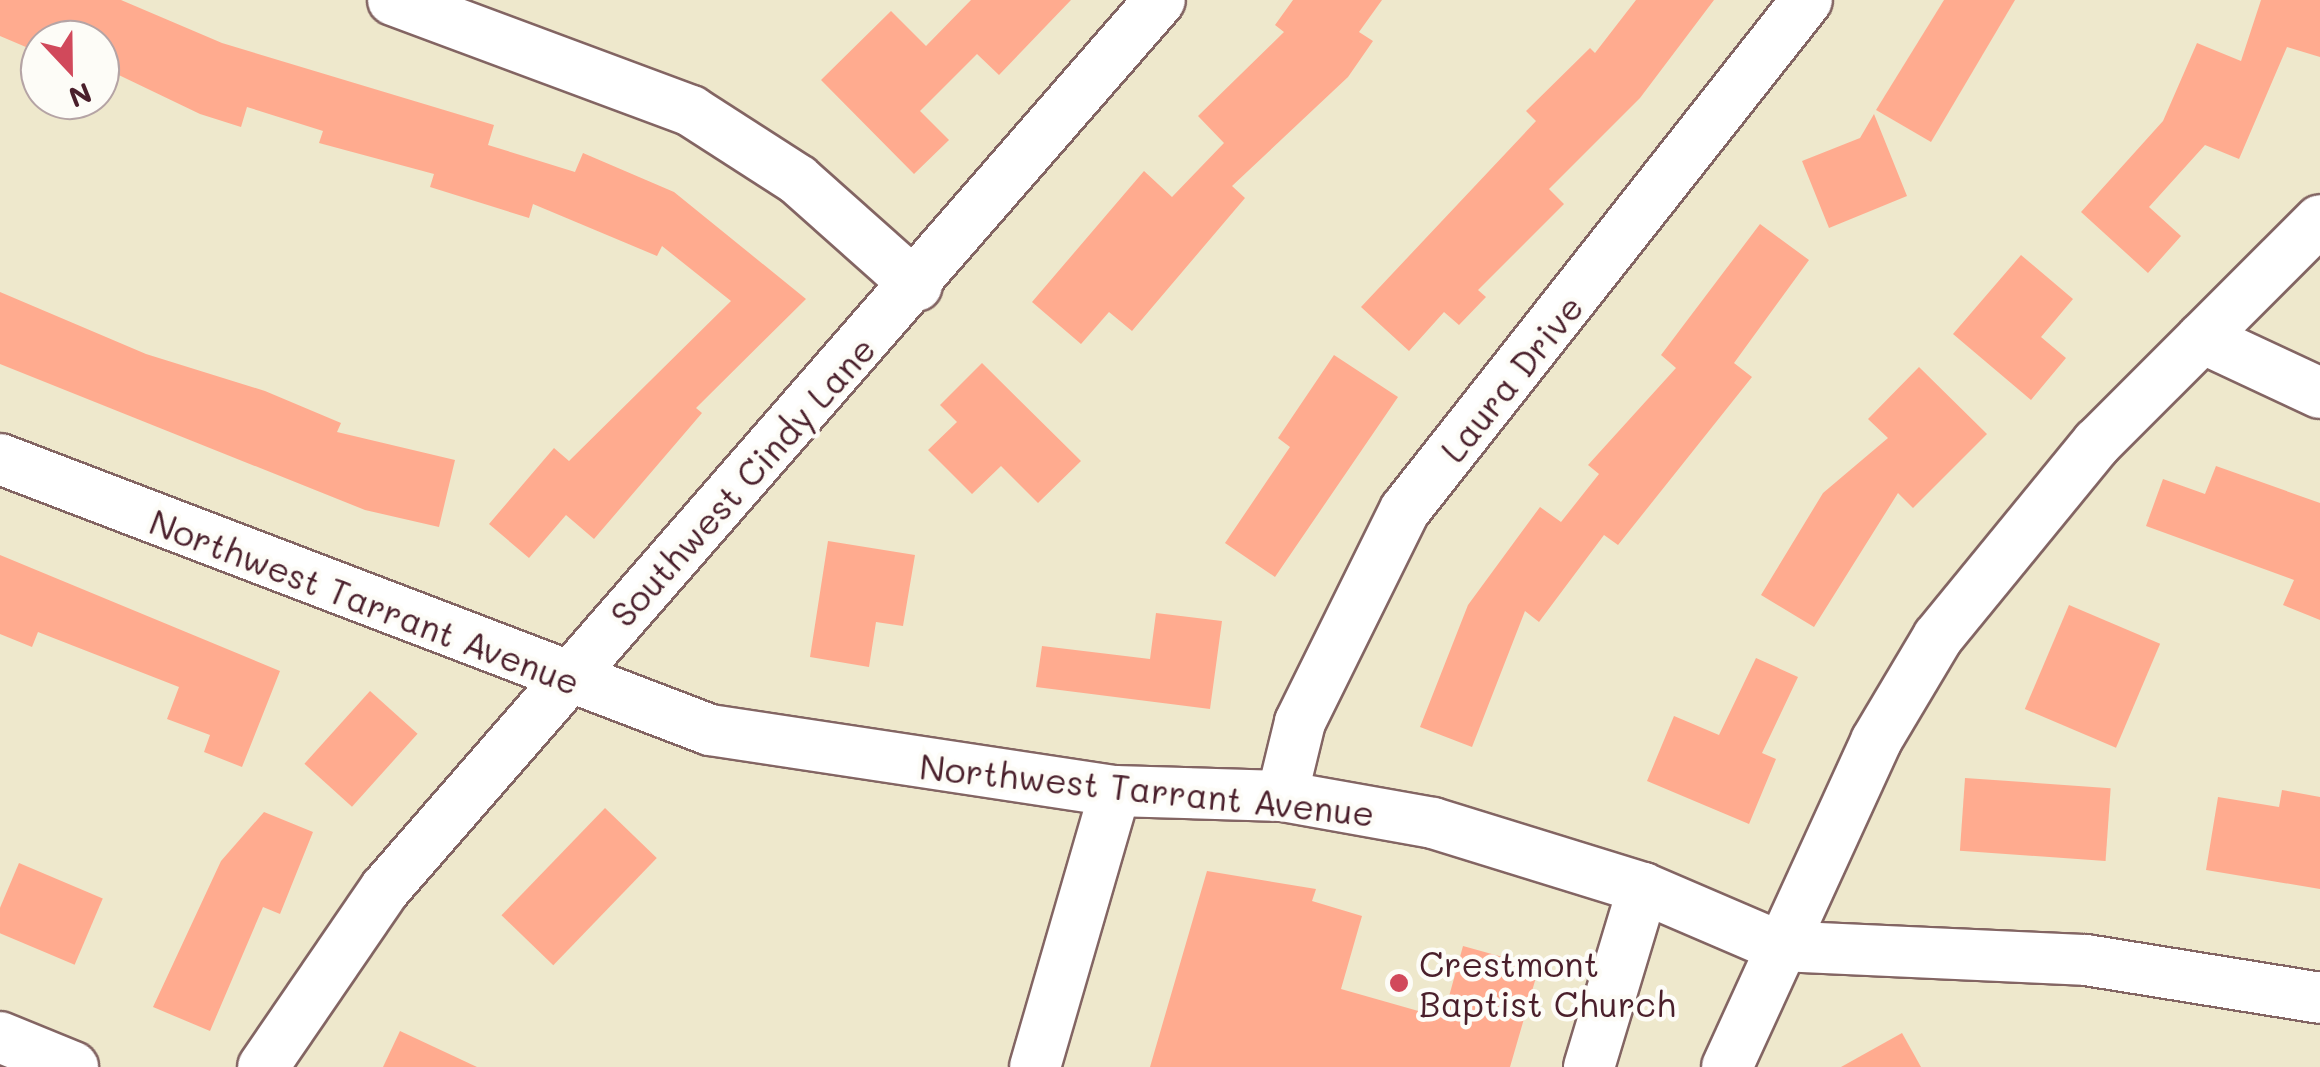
<!DOCTYPE html>
<html>
<head>
<meta charset="utf-8">
<style>
  body { margin:0 }
  #map { position:relative; width:2320px; height:1067px; overflow:hidden; background:#eee8cc; font-family:Mali,sans-serif }
  div>[style] { position:absolute }
  .building>* { inset:0; background:#ffab8f; transform-origin:0 0 }
  .roads { filter:drop-shadow(2px 0 #836563) drop-shadow(-2px 0 #836563) drop-shadow(0 2px #836563) drop-shadow(0 -2px #836563) }
  .minor>* { height:50px; margin:-25px; padding:0 25px; transform-origin:25px; border-radius:25px; background:#fff }
  .dots>* { width:28px; height:28px; translate:-50% -50%; box-sizing:border-box; border:5px solid #fdfcf7; border-radius:50% }
  span { translate:-50% -50%; white-space:nowrap; text-align:center; line-height:1.15; -webkit-text-stroke:9px #fdfcf7; paint-order:stroke }
  .street-label { font-size:35px; color:#4a1f2b }
  .poi-label { font-size:35px; color:#4a1f2b }
  .left { translate:0 -50%; text-align:left }
  .north { position:absolute; left:20px; top:20px; width:100px; height:100px; box-sizing:border-box; background:#fdfcf7; border:2px solid #b5a4a5; border-radius:50%; rotate:158deg; font-size:28px; font-weight:700; line-height:40px; text-align:center; color:#4a1f2b }
  .north::after { content:''; display:block; margin:auto; width:35px; height:45px; background:#d1495b; clip-path:polygon(50% 0,100% 100%,50% 72%,0 100%) }
</style>
</head>
<body>
<div id="map">
  <div class="building">
    <div style="clip-path:polygon(0 0,121px 0,222px 43px,494px 125px,488px 145px,575px 172px,583px 153px,674px 192px,806px 299px,696px 408px,702px 413px,594px 539px,566px 515px,529px 558px,489px 524px,554px 448px,569px 461px,731px 301px,662px 246px,657px 256px,533px 204px,529px 218px,430px 187px,434px 174px,319px 143px,323px 131px,247px 107px,241px 127px,200px 114px,100px 66px,100px 40px,40px 40px,40px 53px,0 36px)"></div>
    <div style="clip-path:polygon(971px 0,1071px 0,999px 75px,977px 54px,920px 111px,949px 140px,914px 174px,821px 80px,891px 11px,926px 46px)"></div>
    <div style="clip-path:polygon(1293px 0,1382px 0,1359px 32px,1373px 41px,1348px 77px,1232px 186px,1245px 198px,1132px 331px,1109px 312px,1081px 344px,1032px 302px,1144px 171px,1172px 197px,1224px 143px,1198px 116px,1284px 32px,1275px 25px)"></div>
    <div style="clip-path:polygon(1636px 0,1714px 0,1640px 98px,1549px 189px,1564px 204px,1478px 290px,1486px 297px,1459px 325px,1444px 312px,1409px 351px,1361px 307px,1536px 121px,1526px 111px,1590px 48px,1595px 53px)"></div>
    <div style="clip-path:polygon(1944px 0,2015px 0,1931px 142px,1876px 110px)"></div>
    <div style="clip-path:polygon(2261px 0,2320px 0,2320px 57px,2287px 47px,2239px 159px,2205px 145px,2149px 207px,2181px 236px,2148px 273px,2081px 212px,2163px 121px,2197px 43px,2241px 61px)"></div>
    <div style="clip-path:polygon(1874px 114px,1907px 196px,1829px 228px,1802px 161px,1860px 138px)"></div>
    <div style="clip-path:polygon(1760px 224px,1809px 260px,1734px 363px,1752px 377px,1618px 545px,1604px 535px,1539px 622px,1525px 611px,1472px 747px,1420px 727px,1468px 605px,1540px 507px,1561px 522px,1599px 474px,1588px 465px,1676px 368px,1661px 355px)"></div>
    <div style="clip-path:polygon(2021px 255px,2073px 299px,2041px 337px,2066px 358px,2031px 400px,1953px 334px)"></div>
    <div style="clip-path:polygon(0 292px,146px 354px,265px 391px,341px 423px,337px 432px,455px 460px,439px 527px,365px 510px,0 364px)"></div>
    <div style="clip-path:polygon(1334px 355px,1398px 397px,1275px 577px,1225px 543px,1290px 447px,1278px 438px)"></div>
    <div style="clip-path:polygon(982px 363px,1081px 461px,1038px 503px,1001px 466px,972px 494px,928px 450px,957px 422px,940px 405px)"></div>
    <div style="clip-path:polygon(1919px 367px,1987px 434px,1913px 508px,1898px 493px,1814px 627px,1761px 595px,1823px 493px,1888px 438px,1868px 419px)"></div>
    <div style="clip-path:polygon(2216px 466px,2320px 503px,2320px 620px,2283px 605px,2294px 580px,2146px 526px,2163px 479px,2205px 494px)"></div>
    <div style="clip-path:polygon(828px 541px,915px 555px,903px 626px,876px 622px,869px 667px,810px 657px)"></div>
    <div style="clip-path:polygon(0 555px,280px 671px,242px 767px,204px 752px,210px 735px,167px 719px,179px 687px,38px 632px,32px 647px,0 634px)"></div>
    <div style="left:2069px;top:605px;width:99px;height:113px;rotate:23deg"></div>
    <div style="clip-path:polygon(1156px 613px,1222px 621px,1210px 709px,1036px 687px,1042px 646px,1150px 659px)"></div>
    <div style="clip-path:polygon(1756px 658px,1798px 677px,1762px 753px,1776px 759px,1749px 824px,1647px 781px,1674px 716px,1719px 735px)"></div>
    <div style="left:370px;top:691px;width:64px;height:98px;rotate:42deg"></div>
    <div style="left:1965px;top:778px;width:146px;height:73px;rotate:4deg"></div>
    <div style="clip-path:polygon(2282px 790px,2320px 797px,2320px 889px,2206px 870px,2218px 797px,2279px 807px)"></div>
    <div style="left:605px;top:808px;width:72px;height:149px;rotate:44deg"></div>
    <div style="clip-path:polygon(264px 812px,313px 832px,280px 914px,263px 907px,210px 1031px,153px 1007px,221px 861px)"></div>
    <div style="left:19px;top:863px;width:91px;height:72px;rotate:23deg"></div>
    <div style="clip-path:polygon(1207px 871px,1316px 889px,1312px 901px,1362px 916px,1341px 989px,1443px 1018px,1463px 946px,1539px 967px,1510px 1067px,1150px 1067px)"></div>
    <div style="clip-path:polygon(400px 1031px,477px 1067px,383px 1067px)"></div>
    <div style="clip-path:polygon(1902px 1033px,1921px 1067px,1841px 1067px)"></div>
  </div>
  <div class="roads">
    <div class="minor">
      <div style="left:393px;top:0;width:318px;rotate:20.4deg"></div>
      <div style="left:691px;top:111px;width:127px;rotate:32.8deg"></div>
      <div style="left:798px;top:180px;width:159px;rotate:41.7deg"></div>
      <div style="left:2202px;top:338px;width:130px;rotate:25deg"></div>
      <div style="left:0;top:459px;width:760px;rotate:20.89deg"></div>
      <div style="left:710px;top:730px;width:410px;rotate:8.6deg"></div>
      <div style="left:1115px;top:791px;width:167px;rotate:1.7deg"></div>
      <div style="left:1282px;top:796px;width:153px;rotate:10.1deg"></div>
      <div style="left:1433px;top:823px;width:220px;rotate:17.2deg"></div>
      <div style="left:1643px;top:888px;width:147px;rotate:23.2deg"></div>
      <div style="left:1778px;top:946px;width:308px;rotate:2.6deg"></div>
      <div style="left:2086px;top:960px;width:237px;rotate:9.2deg"></div>
      <div style="left:1282px;top:796px;width:76px;rotate:-76.3deg"></div>
      <div style="left:1300px;top:722px;width:237px;rotate:-63.7deg"></div>
      <div style="left:1405px;top:510px;width:649px;rotate:-51.75deg"></div>
      <div style="left:0;top:1037px;width:79px;rotate:22.3deg"></div>
      <div style="left:263px;top:1067px;width:216px;rotate:-55.6deg"></div>
      <div style="left:385px;top:889px;width:1179px;rotate:-48.92deg"></div>
      <div style="left:1035px;top:1067px;width:287px;rotate:-73.8deg"></div>
      <div style="left:1589px;top:1067px;width:187px;rotate:-73.2deg"></div>
      <div style="left:1727px;top:1067px;width:358px;rotate:-65.4deg"></div>
      <div style="left:1876px;top:741px;width:121px;rotate:-59.2deg"></div>
      <div style="left:1938px;top:637px;width:251px;rotate:-50.7deg"></div>
      <div style="left:2097px;top:443px;width:315px;rotate:-45deg"></div>
    </div>
  </div>
  <div class="dots">
    <div style="left:1399px;top:983px;background:#d1495b"></div>
  </div>
  <div class="street-label">
    <span style="left:1511px;top:378px;rotate:-51deg">Laura Drive</span>
    <span style="left:742px;top:481px;rotate:-48deg">Southwest Cindy Lane</span>
    <span style="left:365px;top:601px;rotate:21deg">Northwest Tarrant Avenue</span>
    <span style="left:1147px;top:789px;rotate:6deg">Northwest Tarrant Avenue</span>
  </div>
  <div class="poi-label">
    <span class="left" style="left:1419px;top:983px">Crestmont<br>Baptist Church</span>
  </div>
  <div class="north">N</div>
</div>
</body>
</html>
